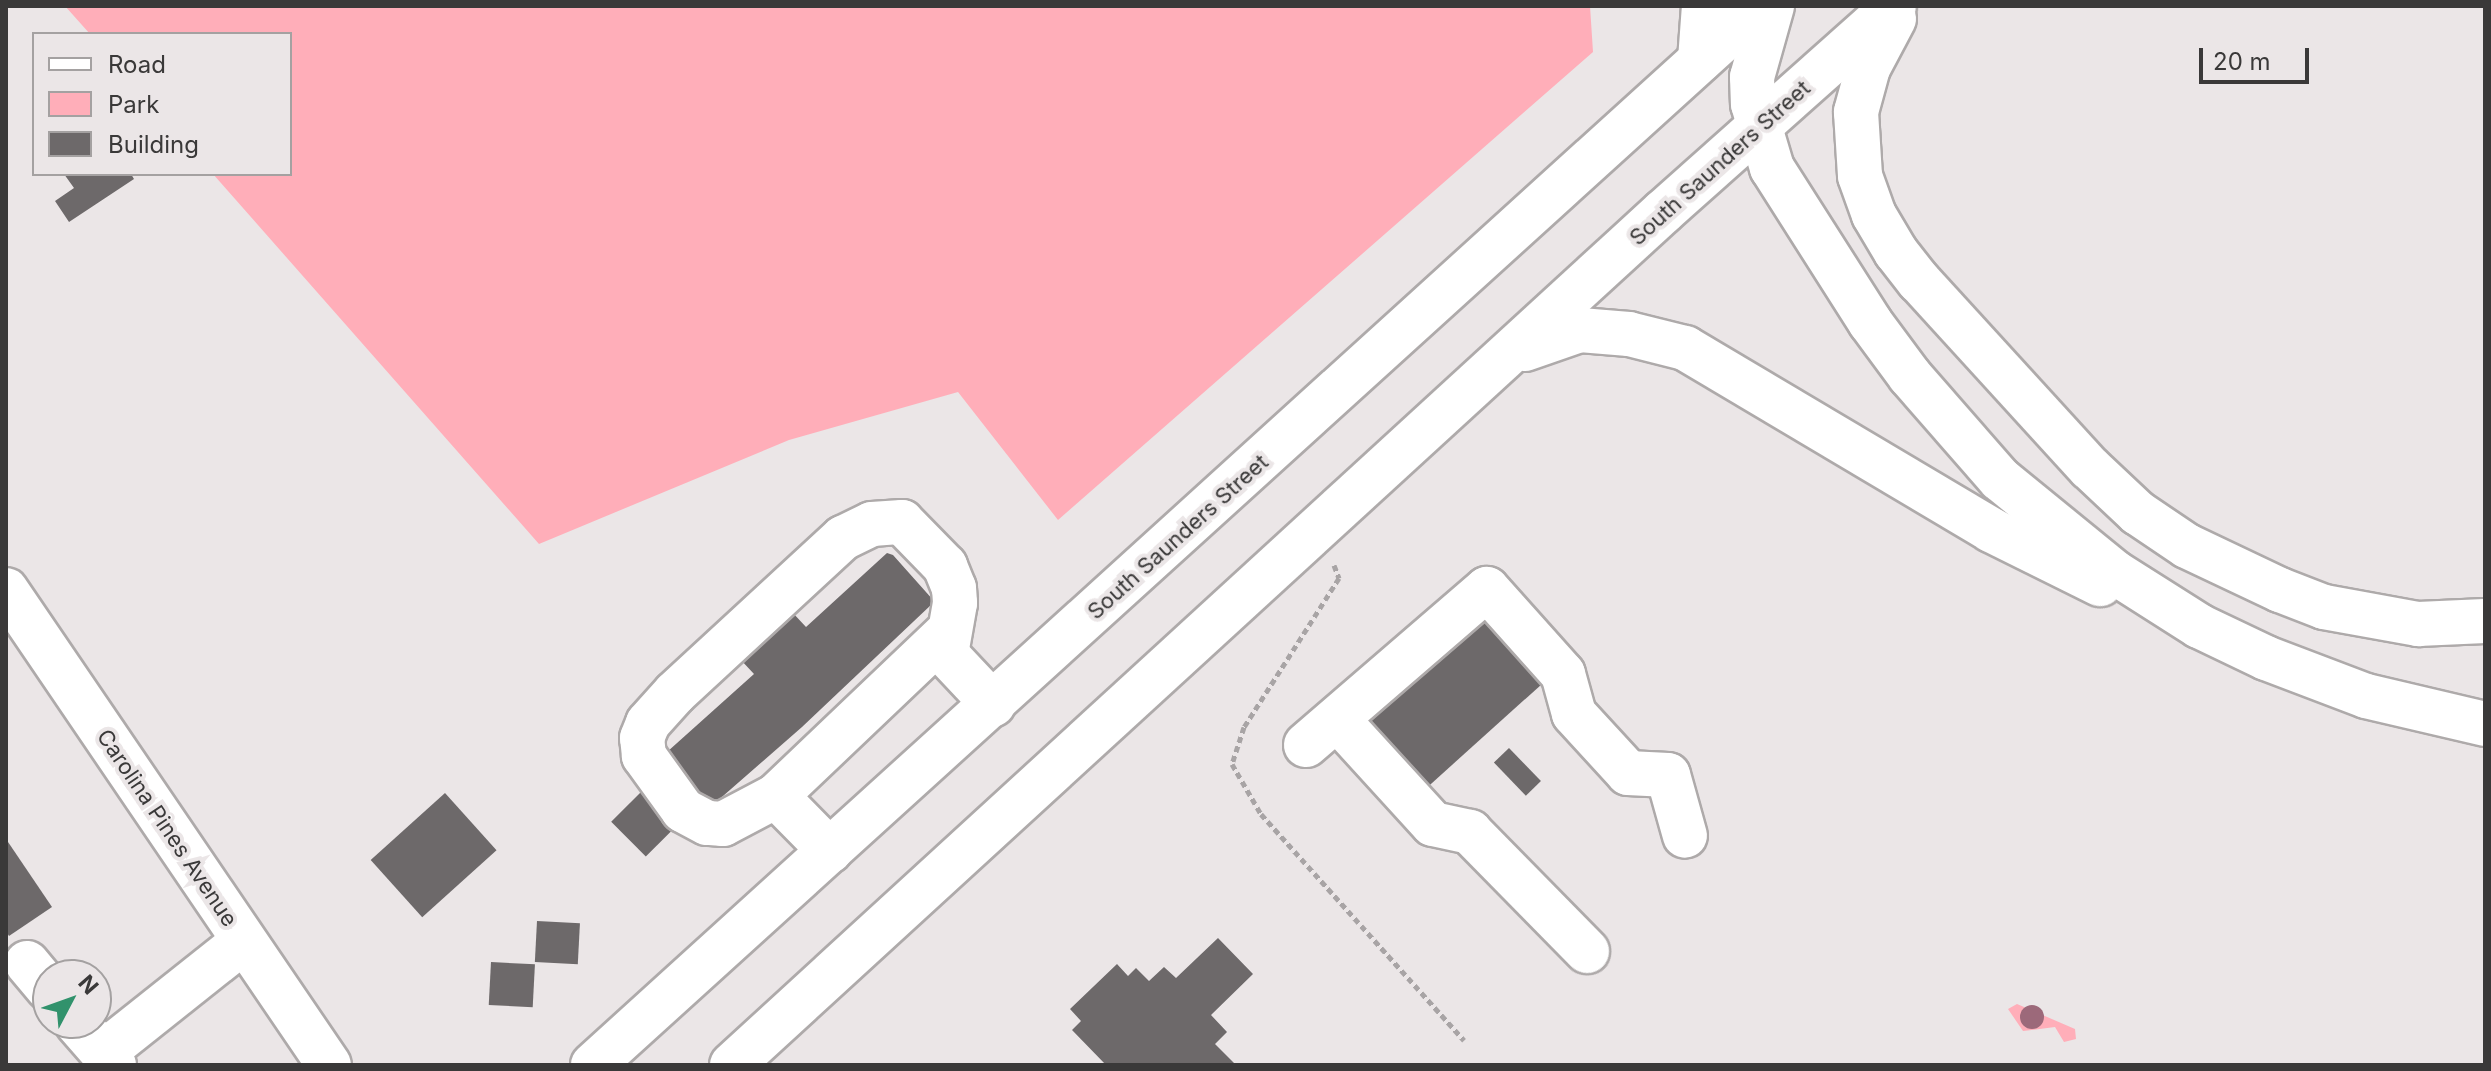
<!DOCTYPE html>
<html>
<head>
<meta charset="utf-8">
<style>
  body { margin:0 }
  #map { position:relative; width:2491px; height:1071px; overflow:hidden; background:#ebe6e7; font-family:Inter,sans-serif }
  div>[style] { position:absolute }
  .green>* { inset:0; background:#ffaeb9 }
  .building>* { inset:0; background:#6d696a; transform-origin:0 0 }
  .path>* { height:5px; margin-top:-2.5px; transform-origin:0; background:repeating-linear-gradient(90deg,#a8a4a5 0 6px,transparent 0 10px) }
  .roads { filter:drop-shadow(2px 0 #aeaaaa) drop-shadow(-2px 0 #aeaaaa) drop-shadow(0 2px #aeaaaa) drop-shadow(0 -2px #aeaaaa) }
  .minor>* { height:44px; margin:-22px; padding:0 22px; transform-origin:22px; border-radius:22px; background:#fff }
  .highway>* { height:44px; margin:-22px; padding:0 22px; transform-origin:22px; border-radius:22px; background:#fff }
  .trees>* { width:24px; height:24px; margin:-12px; border-radius:50%; background:#9c697a }
  span { translate:-50% -50%; white-space:nowrap; text-align:center; line-height:1.15; -webkit-text-stroke:8px #ebe6e7; paint-order:stroke }
  .street-label { font-size:22px; color:#3a3939 }
  .frame { position:absolute; inset:0; border:8px solid #3a3939; pointer-events:none }
  .legend { position:absolute; left:32px; top:32px; width:260px; height:144px; box-sizing:border-box; background:#ebe6e7; border:2px solid #a4a1a1; margin:0; padding:10px 14px; list-style:none; font-size:24px; color:#3a3939 }
  .legend li { display:flex; align-items:center; gap:16px; height:40px }
  .legend b { width:40px; border:2px solid #a4a1a1 }
  .north { position:absolute; left:32px; top:959px; width:80px; height:80px; box-sizing:border-box; background:#ebe6e7; border:2px solid #a4a1a1; border-radius:50%; rotate:49deg; font-size:22px; font-weight:700; line-height:32px; text-align:center; color:#3a3939 }
  .north::after { content:''; display:block; margin:auto; width:28px; height:36px; background:#31926c; clip-path:polygon(50% 0,100% 100%,50% 72%,0 100%) }
  .scale { position:absolute; left:2199px; top:48px; width:110px; height:36px; box-sizing:border-box; border:4px solid #3a3939; border-top:0; padding-left:10px; font-size:24px; line-height:28px; white-space:nowrap; color:#3a3939; -webkit-text-stroke:6px #ebe6e7; paint-order:stroke }
</style>
</head>
<body>
<div id="map">
  <div class="green">
    <div style="clip-path:polygon(65px 6px,1590px 6px,1593px 52px,1058px 520px,958px 392px,789px 440px,539px 544px,213px 174px,290px 174px,290px 34px,90px 34px)"></div>
    <div style="clip-path:polygon(2017px 1004px,2075px 1029px,2076px 1039px,2064px 1042px,2055px 1027px,2023px 1031px,2008px 1009px)"></div>
  </div>
  <div class="building">
    <div style="clip-path:polygon(64px 174px,131px 174px,134px 179px,69px 222px,55px 201px,74px 188px)"></div>
    <div style="clip-path:polygon(887px 553px,893px 555px,934px 601px,932px 604px,802px 727px,715px 803px,708px 803px,666px 757px,667px 752px,754px 674px,740px 659px,792px 612px,806px 627px)"></div>
    <div style="left:1487px;top:611px;width:91px;height:173px;rotate:48deg"></div>
    <div style="left:1509px;top:748px;width:46px;height:21px;rotate:46deg"></div>
    <div style="left:643px;top:790px;width:49px;height:45px;rotate:45deg"></div>
    <div style="left:445px;top:793px;width:77px;height:100px;rotate:48deg"></div>
    <div style="clip-path:polygon(6px 839px,52px 907px,9px 936px,6px 931px)"></div>
    <div style="left:537px;top:921px;width:43px;height:41px;rotate:3deg"></div>
    <div style="clip-path:polygon(1218px 938px,1253px 974px,1211px 1015px,1227px 1032px,1215px 1044px,1236px 1065px,1106px 1065px,1072px 1030px,1081px 1021px,1070px 1009px,1117px 964px,1128px 976px,1136px 968px,1149px 981px,1164px 967px,1176px 978px)"></div>
    <div style="left:491px;top:962px;width:44px;height:43px;rotate:3deg"></div>
  </div>
  <div class="path">
    <div style="left:1334px;top:565px;width:14px;rotate:69deg"></div>
    <div style="left:1339px;top:578px;width:177px;rotate:122.5deg"></div>
    <div style="left:1244px;top:727px;width:39px;rotate:108deg"></div>
    <div style="left:1232px;top:764px;width:58px;rotate:59.9deg"></div>
    <div style="left:1261px;top:814px;width:304px;rotate:48.1deg"></div>
  </div>
  <div class="roads">
    <div class="minor">
      <div style="left:6px;top:590px;width:574px;rotate:55.78deg"></div>
      <div style="left:948px;top:632px;width:238px;rotate:136.4deg"></div>
      <div style="left:776px;top:796px;width:60px;rotate:152.2deg"></div>
      <div style="left:723px;top:824px;width:16px;rotate:-176deg"></div>
      <div style="left:707px;top:823px;width:27px;rotate:-152deg"></div>
      <div style="left:683px;top:810px;width:67px;rotate:-125.8deg"></div>
      <div style="left:644px;top:756px;width:18px;rotate:-96deg"></div>
      <div style="left:642px;top:738px;width:16px;rotate:-68deg"></div>
      <div style="left:648px;top:723px;width:40px;rotate:-48deg"></div>
      <div style="left:675px;top:693px;width:229px;rotate:-42.7deg"></div>
      <div style="left:843px;top:538px;width:32px;rotate:-26deg"></div>
      <div style="left:872px;top:524px;width:30px;rotate:-4deg"></div>
      <div style="left:902px;top:522px;width:62px;rotate:45.7deg"></div>
      <div style="left:945px;top:566px;width:24px;rotate:68deg"></div>
      <div style="left:954px;top:588px;width:15px;rotate:86deg"></div>
      <div style="left:955px;top:603px;width:52px;rotate:100deg"></div>
      <div style="left:946px;top:654px;width:69px;rotate:46.8deg"></div>
      <div style="left:1337px;top:719px;width:142px;rotate:47.6deg"></div>
      <div style="left:1433px;top:824px;width:38px;rotate:12deg"></div>
      <div style="left:1470px;top:832px;width:167px;rotate:45.5deg"></div>
      <div style="left:1306px;top:745px;width:239px;rotate:-40.8deg"></div>
      <div style="left:1487px;top:589px;width:114px;rotate:48.2deg"></div>
      <div style="left:1563px;top:674px;width:41px;rotate:74.6deg"></div>
      <div style="left:1574px;top:714px;width:80px;rotate:47.5deg"></div>
      <div style="left:1628px;top:773px;width:40px;rotate:2.9deg"></div>
      <div style="left:1668px;top:775px;width:63px;rotate:74.4deg"></div>
      <div style="left:776px;top:796px;width:77px;rotate:45.5deg"></div>
      <div style="left:27px;top:963px;width:33px;rotate:50deg"></div>
      <div style="left:77px;top:1023px;width:40px;rotate:49deg"></div>
      <div style="left:114px;top:1065px;width:16px;rotate:-133deg"></div>
      <div style="left:103px;top:1053px;width:180px;rotate:-38.5deg"></div>
    </div>
    <div class="highway">
      <div style="left:1772px;top:6px;width:74px;rotate:105.7deg"></div>
      <div style="left:1752px;top:77px;width:27px;rotate:88deg"></div>
      <div style="left:1753px;top:104px;width:67px;rotate:73.5deg"></div>
      <div style="left:1772px;top:168px;width:183px;rotate:57.5deg"></div>
      <div style="left:1870px;top:322px;width:67px;rotate:53.5deg"></div>
      <div style="left:1910px;top:376px;width:137px;rotate:48.9deg"></div>
      <div style="left:2000px;top:479px;width:147px;rotate:39.2deg"></div>
      <div style="left:2114px;top:572px;width:101px;rotate:32.4deg"></div>
      <div style="left:2199px;top:626px;width:74px;rotate:25.5deg"></div>
      <div style="left:2266px;top:658px;width:107px;rotate:20.8deg"></div>
      <div style="left:2366px;top:696px;width:122px;rotate:13.2deg"></div>
      <div style="left:1894px;top:19px;width:55px;rotate:118deg"></div>
      <div style="left:1868px;top:68px;width:46px;rotate:105.3deg"></div>
      <div style="left:1856px;top:112px;width:64px;rotate:86.4deg"></div>
      <div style="left:1860px;top:176px;width:41px;rotate:70.3deg"></div>
      <div style="left:1874px;top:215px;width:43px;rotate:59.3deg"></div>
      <div style="left:1896px;top:252px;width:37px;rotate:52deg"></div>
      <div style="left:1919px;top:281px;width:253px;rotate:47.6deg"></div>
      <div style="left:2090px;top:468px;width:66px;rotate:43.2deg"></div>
      <div style="left:2138px;top:513px;width:59px;rotate:34deg"></div>
      <div style="left:2187px;top:546px;width:103px;rotate:25.3deg"></div>
      <div style="left:2280px;top:590px;width:47px;rotate:21.1deg"></div>
      <div style="left:2324px;top:607px;width:96px;rotate:10.3deg"></div>
      <div style="left:2418px;top:624px;width:67px;rotate:-2.6deg"></div>
      <div style="left:1700px;top:60px;width:54px;rotate:-85.8deg"></div>
      <div style="left:1525px;top:349px;width:58px;rotate:-19.1deg"></div>
      <div style="left:1580px;top:330px;width:49px;rotate:4.7deg"></div>
      <div style="left:1629px;top:334px;width:58px;rotate:14deg"></div>
      <div style="left:1685px;top:348px;width:356px;rotate:30.7deg"></div>
      <div style="left:1991px;top:530px;width:122px;rotate:26.4deg"></div>
      <div style="left:593px;top:1065px;width:1576px;rotate:-42.22deg"></div>
      <div style="left:732px;top:1065px;width:1264px;rotate:-42.5deg"></div>
      <div style="left:1664px;top:211px;width:308px;rotate:-41.7deg"></div>
    </div>
  </div>
  <div class="trees">
    <div style="left:2032px;top:1017px"></div>
  </div>
  <div class="street-label">
    <span style="left:1720px;top:163px;rotate:-42deg">South Saunders Street</span>
    <span style="left:1178px;top:537px;rotate:-42deg">South Saunders Street</span>
    <span style="left:167px;top:828px;rotate:56deg">Carolina Pines Avenue</span>
  </div>
  <div class="frame"></div>
  <ul class="legend">
  <li><b style="height:10px;background:#fff"></b>Road</li>
  <li><b style="height:22px;background:#ffaeb9"></b>Park</li>
  <li><b style="height:22px;background:#6d696a"></b>Building</li>
  </ul>
  <div class="north">N</div>
  <div class="scale">20 m</div>
</div>
</body>
</html>
